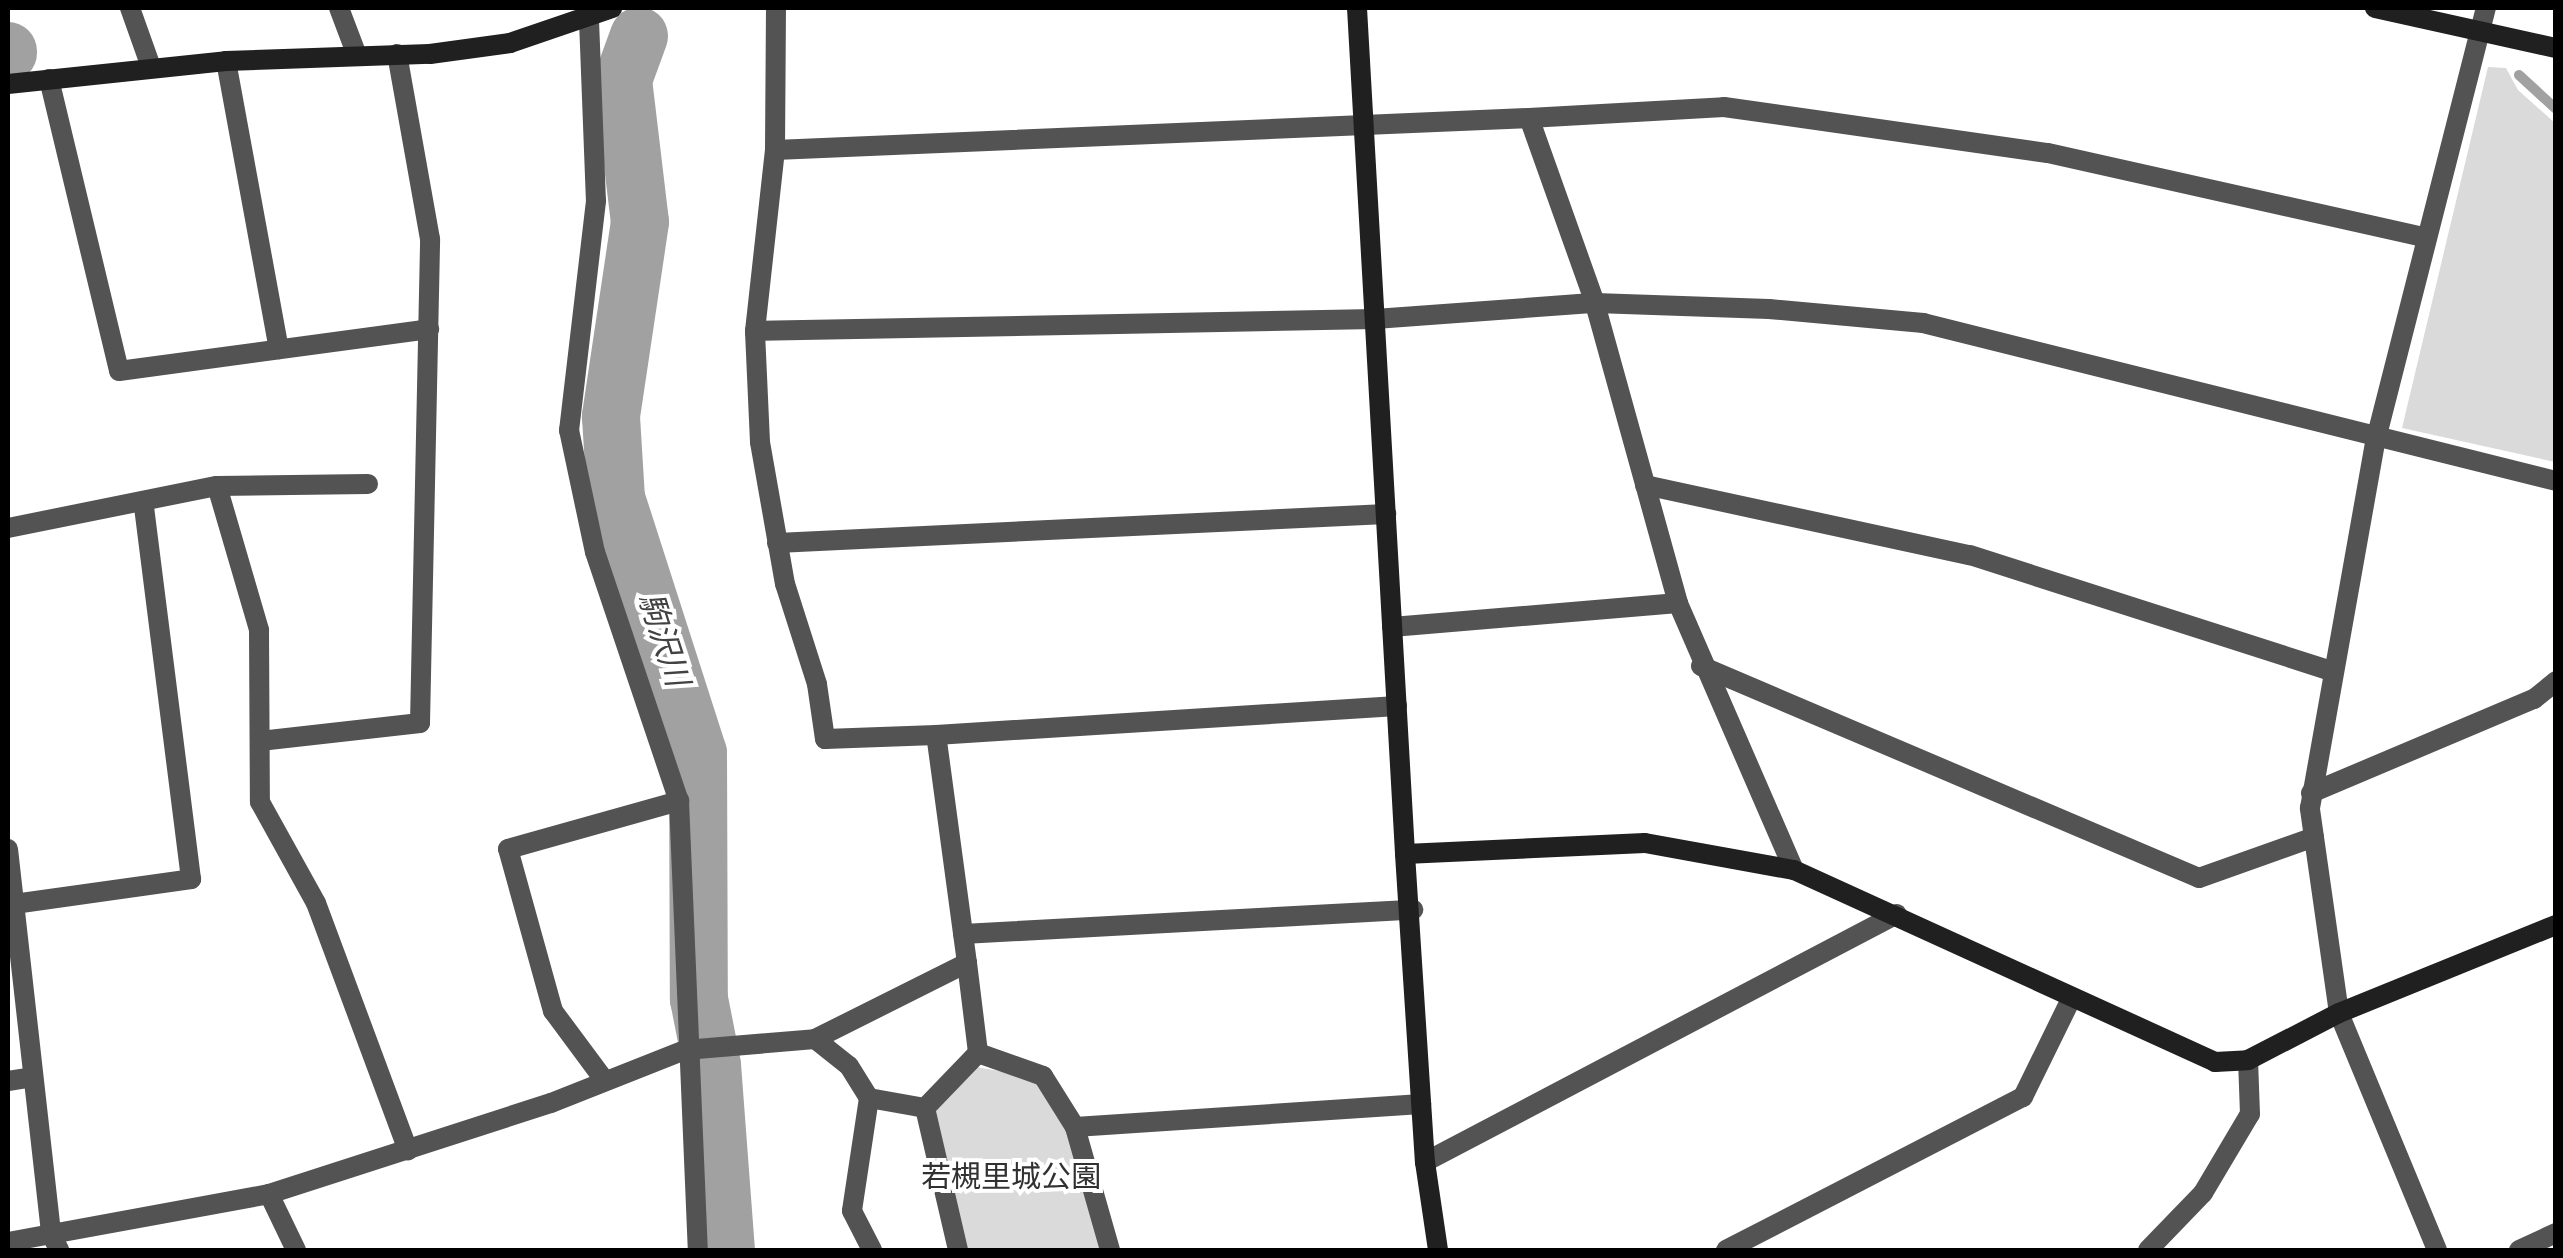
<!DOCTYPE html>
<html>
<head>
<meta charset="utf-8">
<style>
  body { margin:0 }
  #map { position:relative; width:2563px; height:1258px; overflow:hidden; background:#fff; font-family:"Sofia Sans Condensed","Noto Sans JP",sans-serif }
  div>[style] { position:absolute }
  .green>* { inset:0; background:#dadada }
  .stream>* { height:10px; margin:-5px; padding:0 5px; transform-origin:5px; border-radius:5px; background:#a1a1a1 }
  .river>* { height:58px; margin:-29px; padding:0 29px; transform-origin:29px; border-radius:29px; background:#a1a1a1 }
  .street>* { height:20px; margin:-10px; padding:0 10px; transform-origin:10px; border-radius:10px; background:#535353 }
  .secondary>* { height:20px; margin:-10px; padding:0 10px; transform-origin:10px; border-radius:10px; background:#202020 }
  span { translate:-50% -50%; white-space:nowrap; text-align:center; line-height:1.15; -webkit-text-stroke:8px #fff; paint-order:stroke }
  .park-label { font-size:30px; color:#313131 }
  .water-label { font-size:32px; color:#424242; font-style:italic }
  .frame { position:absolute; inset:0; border:10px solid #000; pointer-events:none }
</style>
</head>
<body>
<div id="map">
  <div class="green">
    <div style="clip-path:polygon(2488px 67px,2506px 68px,2518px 90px,2555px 123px,2555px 462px,2402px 428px)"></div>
    <div style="clip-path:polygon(971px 1066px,1032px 1077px,1069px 1136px,1102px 1250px,956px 1250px,925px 1108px)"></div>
  </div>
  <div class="stream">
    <div style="left:2519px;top:75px;width:50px;rotate:42.6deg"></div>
  </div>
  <div class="river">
    <div style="left:639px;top:36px;width:47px;rotate:110deg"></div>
    <div style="left:623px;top:80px;width:143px;rotate:83.2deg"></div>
    <div style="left:640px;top:222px;width:197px;rotate:98.5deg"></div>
    <div style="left:611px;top:417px;width:81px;rotate:86.5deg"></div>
    <div style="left:616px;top:498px;width:268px;rotate:72.2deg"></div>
    <div style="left:698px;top:753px;width:246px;rotate:89.8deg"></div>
    <div style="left:699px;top:999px;width:67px;rotate:78.9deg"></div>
    <div style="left:712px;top:1065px;width:186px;rotate:85.7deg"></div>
    <div style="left:8px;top:51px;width:2px;rotate:90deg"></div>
  </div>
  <div class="street">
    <div style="left:130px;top:8px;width:63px;rotate:70.4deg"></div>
    <div style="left:339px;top:8px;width:48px;rotate:69.3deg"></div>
    <div style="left:589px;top:20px;width:181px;rotate:87.8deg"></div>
    <div style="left:596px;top:201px;width:231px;rotate:96.7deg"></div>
    <div style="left:569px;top:430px;width:125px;rotate:78deg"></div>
    <div style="left:595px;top:552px;width:263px;rotate:71.4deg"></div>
    <div style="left:226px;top:61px;width:293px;rotate:79.6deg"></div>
    <div style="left:49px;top:79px;width:300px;rotate:76.5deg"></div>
    <div style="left:119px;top:371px;width:313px;rotate:-7.7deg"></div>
    <div style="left:775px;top:150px;width:755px;rotate:-2.43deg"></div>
    <div style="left:755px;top:331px;width:620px;rotate:-1.11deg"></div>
    <div style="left:1375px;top:319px;width:221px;rotate:-4.2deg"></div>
    <div style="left:1595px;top:303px;width:174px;rotate:2deg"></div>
    <div style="left:1769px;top:309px;width:155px;rotate:5.2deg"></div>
    <div style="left:1923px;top:323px;width:652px;rotate:14.01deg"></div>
    <div style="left:1645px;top:485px;width:332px;rotate:12.2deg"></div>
    <div style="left:1970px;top:555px;width:379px;rotate:17.8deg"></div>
    <div style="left:217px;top:486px;width:150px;rotate:73.7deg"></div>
    <div style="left:259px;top:630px;width:172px;rotate:89.7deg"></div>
    <div style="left:260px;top:802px;width:115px;rotate:61deg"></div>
    <div style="left:316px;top:903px;width:264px;rotate:69.6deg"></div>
    <div style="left:8px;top:528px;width:213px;rotate:-11.4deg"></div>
    <div style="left:217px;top:486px;width:151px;rotate:-0.8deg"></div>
    <div style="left:777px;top:543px;width:610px;rotate:-2.73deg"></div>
    <div style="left:1392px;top:627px;width:287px;rotate:-4.8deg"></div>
    <div style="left:1701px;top:666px;width:541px;rotate:23.06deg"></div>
    <div style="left:2199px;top:878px;width:122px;rotate:-19.6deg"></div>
    <div style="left:936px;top:735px;width:462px;rotate:-3.6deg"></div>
    <div style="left:260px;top:741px;width:161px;rotate:-6.4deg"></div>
    <div style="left:420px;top:723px;width:484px;rotate:-88.8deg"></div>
    <div style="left:430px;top:239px;width:188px;rotate:-100.1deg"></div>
    <div style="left:2311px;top:793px;width:242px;rotate:-22.9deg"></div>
    <div style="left:2534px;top:699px;width:28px;rotate:-39deg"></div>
    <div style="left:8px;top:849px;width:387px;rotate:83.6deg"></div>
    <div style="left:51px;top:1234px;width:18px;rotate:63deg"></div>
    <div style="left:1794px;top:870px;width:291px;rotate:-113.5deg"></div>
    <div style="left:1678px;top:603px;width:311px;rotate:-105.5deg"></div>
    <div style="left:1595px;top:303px;width:196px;rotate:-109.6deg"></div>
    <div style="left:1529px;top:118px;width:195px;rotate:-3.2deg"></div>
    <div style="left:1724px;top:107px;width:327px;rotate:8.1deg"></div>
    <div style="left:2048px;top:153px;width:388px;rotate:12.6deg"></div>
    <div style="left:14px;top:904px;width:179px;rotate:-8deg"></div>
    <div style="left:191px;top:879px;width:381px;rotate:-97.2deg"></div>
    <div style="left:963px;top:934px;width:451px;rotate:-3.1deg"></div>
    <div style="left:967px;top:963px;width:91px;rotate:83deg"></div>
    <div style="left:978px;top:1053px;width:69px;rotate:19.5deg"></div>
    <div style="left:1043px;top:1076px;width:60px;rotate:57.9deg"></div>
    <div style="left:815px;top:1039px;width:43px;rotate:38.5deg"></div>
    <div style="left:849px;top:1066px;width:38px;rotate:58deg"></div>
    <div style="left:869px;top:1098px;width:114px;rotate:98.6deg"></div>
    <div style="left:852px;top:1211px;width:44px;rotate:62.9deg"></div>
    <div style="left:8px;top:1081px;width:25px;rotate:-9deg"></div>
    <div style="left:605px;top:1081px;width:87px;rotate:-126.6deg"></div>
    <div style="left:553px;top:1011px;width:168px;rotate:-105.5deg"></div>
    <div style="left:508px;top:849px;width:178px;rotate:-15.7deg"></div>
    <div style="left:679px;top:801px;width:449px;rotate:87.6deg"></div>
    <div style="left:869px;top:1098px;width:57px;rotate:10.1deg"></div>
    <div style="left:925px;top:1108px;width:146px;rotate:76.9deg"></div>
    <div style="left:925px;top:1108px;width:76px;rotate:-46.1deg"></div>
    <div style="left:1425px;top:1162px;width:533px;rotate:-27.72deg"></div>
    <div style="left:269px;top:1194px;width:62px;rotate:64.3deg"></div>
    <div style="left:8px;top:1242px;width:265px;rotate:-10.4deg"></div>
    <div style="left:269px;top:1194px;width:296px;rotate:-17.9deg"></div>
    <div style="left:551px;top:1103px;width:144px;rotate:-21.6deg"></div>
    <div style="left:685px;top:1050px;width:130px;rotate:-4.8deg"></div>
    <div style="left:815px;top:1039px;width:170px;rotate:-26.6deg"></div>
    <div style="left:967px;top:963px;width:230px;rotate:-97.7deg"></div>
    <div style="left:936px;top:735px;width:111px;rotate:177.9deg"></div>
    <div style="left:825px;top:739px;width:56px;rotate:-98.3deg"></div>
    <div style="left:817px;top:684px;width:105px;rotate:-107.7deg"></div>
    <div style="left:785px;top:584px;width:144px;rotate:-100deg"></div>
    <div style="left:760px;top:442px;width:111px;rotate:-92.6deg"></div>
    <div style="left:755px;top:331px;width:182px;rotate:-83.7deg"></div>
    <div style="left:775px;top:150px;width:142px;rotate:-89.6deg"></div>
    <div style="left:1110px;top:1250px;width:128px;rotate:-105.9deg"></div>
    <div style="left:1075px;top:1127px;width:347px;rotate:-3.8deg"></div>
    <div style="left:1726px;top:1250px;width:334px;rotate:-27.3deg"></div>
    <div style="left:2023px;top:1097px;width:111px;rotate:-63.9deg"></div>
    <div style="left:2148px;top:1250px;width:79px;rotate:-46deg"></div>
    <div style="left:2203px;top:1193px;width:92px;rotate:-59.3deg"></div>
    <div style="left:2250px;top:1114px;width:54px;rotate:-92.1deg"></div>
    <div style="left:2437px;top:1250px;width:256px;rotate:-112.5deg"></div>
    <div style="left:2339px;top:1013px;width:207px;rotate:-98.1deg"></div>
    <div style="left:2310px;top:808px;width:375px;rotate:-79.9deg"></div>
    <div style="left:2376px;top:439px;width:445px;rotate:-75.7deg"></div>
    <div style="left:2519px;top:1250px;width:41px;rotate:-24.7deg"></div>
  </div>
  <div class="secondary">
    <div style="left:1357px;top:8px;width:847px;rotate:86.75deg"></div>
    <div style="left:1405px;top:854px;width:309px;rotate:86.3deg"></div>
    <div style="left:1425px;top:1162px;width:89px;rotate:81.6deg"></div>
    <div style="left:2375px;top:8px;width:185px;rotate:12.5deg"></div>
    <div style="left:8px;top:84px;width:219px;rotate:-6deg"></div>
    <div style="left:226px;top:61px;width:204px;rotate:-2deg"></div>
    <div style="left:430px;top:54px;width:81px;rotate:-7.8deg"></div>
    <div style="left:510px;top:43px;width:108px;rotate:-18.9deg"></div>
    <div style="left:1405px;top:854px;width:240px;rotate:-2.6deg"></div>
    <div style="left:1645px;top:843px;width:151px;rotate:10.3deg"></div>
    <div style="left:1794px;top:870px;width:463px;rotate:24.5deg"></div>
    <div style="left:2215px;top:1062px;width:33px;rotate:-3deg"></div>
    <div style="left:2248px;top:1060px;width:102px;rotate:-27.3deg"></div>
    <div style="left:2339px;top:1013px;width:234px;rotate:-22.1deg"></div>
  </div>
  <div class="park-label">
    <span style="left:1011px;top:1178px">若槻里城公園</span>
  </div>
  <div class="water-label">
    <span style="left:662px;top:640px;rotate:72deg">駒沢川</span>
  </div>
  <div class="frame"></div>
</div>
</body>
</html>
